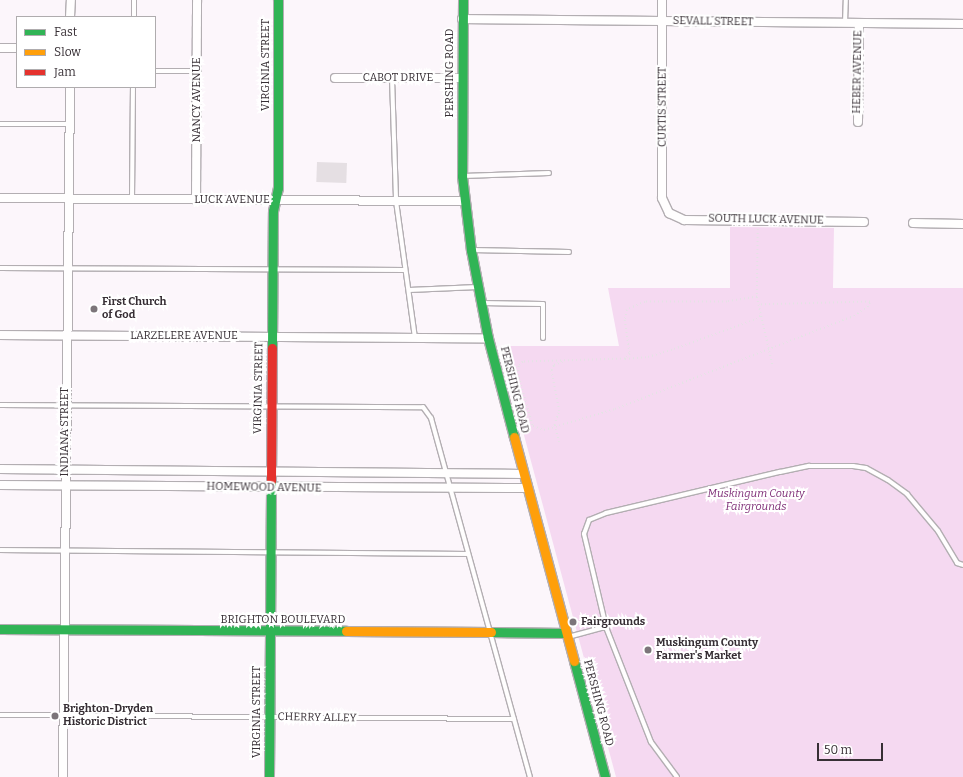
<!DOCTYPE html>
<html>
<head>
<meta charset="utf-8">
<style>
  body { margin:0 }
  #map { position:relative; width:963px; height:777px; overflow:hidden; background:#fcf6fb; font-family:Bitter,serif }
  div>[style] { position:absolute }
  .green>* { inset:0; background:#f5d9f1 }
  .building>* { inset:0; background:#e5dfe3; transform-origin:0 0 }
  .path>* { height:1.5px; margin-top:-0.75px; transform-origin:0; background:repeating-linear-gradient(90deg,#e5e3e5 0 1px,transparent 0 4px) }
  .roads { filter:drop-shadow(1px 0 #b3aeb2) drop-shadow(-1px 0 #b3aeb2) drop-shadow(0 1px #b3aeb2) drop-shadow(0 -1px #b3aeb2) }
  .lane>* { height:4px; margin:-2px; padding:0 2px; transform-origin:2px; border-radius:2px; background:#fffefe }
  .street>* { height:8px; margin:-4px; padding:0 4px; transform-origin:4px; border-radius:4px; background:#fffefe }
  .fast>* { height:9px; margin:-4.5px; padding:0 4.5px; transform-origin:4.5px; border-radius:4.5px; background:#30b455 }
  .slow>* { height:9px; margin:-4.5px; padding:0 4.5px; transform-origin:4.5px; border-radius:4.5px; background:#ff9f0a }
  .jam>* { height:9px; margin:-4.5px; padding:0 4.5px; transform-origin:4.5px; border-radius:4.5px; background:#e5322d }
  .dots>* { width:11px; height:11px; translate:-50% -50%; box-sizing:border-box; border:2px solid #fff; border-radius:50% }
  span { translate:-50% -50%; white-space:nowrap; text-align:center; line-height:1.15; -webkit-text-stroke:4px #fff; paint-order:stroke }
  .street-label { font-size:11px; color:#372f35 }
  .poi-label { font-size:11px; color:#372f35; font-weight:700 }
  .left { translate:0 -50%; text-align:left }
  .park-label { font-size:11px; color:#7f2e77; font-style:italic }
  .legend { position:absolute; left:16px; top:16px; width:140px; height:72px; box-sizing:border-box; background:#fff; border:1px solid #afacae; margin:0; padding:5px 7px; list-style:none; font-size:12px; color:#372f35 }
  .legend li { display:flex; align-items:center; gap:8px; height:20px }
  .legend b { width:20px; border:1px solid #afacae }
  .scale { position:absolute; left:817px; top:743px; width:66px; height:18px; box-sizing:border-box; border:2px solid #372f35; border-top:0; padding-left:5px; font-size:12px; line-height:14px; white-space:nowrap; color:#372f35; -webkit-text-stroke:3px #fff; paint-order:stroke }
</style>
</head>
<body>
<div id="map">
  <div class="green">
    <div style="clip-path:polygon(730px 227px,834px 228px,833px 288px,963px 288px,963px 777px,616px 777px,500px 346px,619px 346px,608px 288px,730px 288px)"></div>
  </div>
  <div class="building">
    <div style="left:317px;top:162px;width:30px;height:20px;rotate:2deg"></div>
  </div>
  <div class="path">
    <div style="left:758px;top:229px;width:68px;rotate:90.8deg"></div>
    <div style="left:757px;top:297px;width:72px;rotate:77.1deg"></div>
    <div style="left:757px;top:297px;width:30px;rotate:171deg"></div>
    <div style="left:727px;top:302px;width:82px;rotate:180deg"></div>
    <div style="left:645px;top:302px;width:20px;rotate:156deg"></div>
    <div style="left:627px;top:310px;width:10px;rotate:101deg"></div>
    <div style="left:625px;top:320px;width:34px;rotate:82deg"></div>
    <div style="left:630px;top:354px;width:7px;rotate:135deg"></div>
    <div style="left:625px;top:359px;width:102px;rotate:178.3deg"></div>
    <div style="left:523px;top:362px;width:6px;rotate:135deg"></div>
    <div style="left:519px;top:366px;width:8px;rotate:97deg"></div>
    <div style="left:518px;top:374px;width:54px;rotate:73.9deg"></div>
    <div style="left:533px;top:426px;width:12px;rotate:20deg"></div>
    <div style="left:544px;top:430px;width:74px;rotate:-16.5deg"></div>
    <div style="left:615px;top:409px;width:256px;rotate:-21.3deg"></div>
    <div style="left:854px;top:316px;width:16px;rotate:-35deg"></div>
    <div style="left:867px;top:307px;width:6px;rotate:-59deg"></div>
    <div style="left:870px;top:302px;width:111px;rotate:178.5deg"></div>
    <div style="left:625px;top:359px;width:23px;rotate:-5deg"></div>
    <div style="left:648px;top:357px;width:27px;rotate:-17deg"></div>
    <div style="left:674px;top:349px;width:87px;rotate:-20.1deg"></div>
    <div style="left:756px;top:319px;width:6px;rotate:-39deg"></div>
    <div style="left:559px;top:442px;width:18px;rotate:-106deg"></div>
    <div style="left:554px;top:425px;width:15px;rotate:-70deg"></div>
    <div style="left:559px;top:411px;width:42px;rotate:-101deg"></div>
    <div style="left:551px;top:370px;width:6px;rotate:-59deg"></div>
    <div style="left:554px;top:365px;width:11px;rotate:-22deg"></div>
  </div>
  <div class="roads">
    <div class="lane">
      <div style="left:134px;top:17px;width:17px;rotate:-90deg"></div>
      <div style="left:845px;top:23px;width:23px;rotate:-88deg"></div>
      <div style="left:155px;top:71px;width:42px"></div>
      <div style="left:392px;top:78px;width:123px;rotate:88.1deg"></div>
      <div style="left:396px;top:201px;width:138px;rotate:82.1deg"></div>
      <div style="left:0;top:124px;width:69px"></div>
      <div style="left:463px;top:176px;width:86px;rotate:-2deg"></div>
      <div style="left:132px;top:199px;width:112px;rotate:-89.5deg"></div>
      <div style="left:472px;top:250px;width:97px;rotate:1.2deg"></div>
      <div style="left:0;top:268px;width:405px;rotate:0.3deg"></div>
      <div style="left:409px;top:290px;width:69px;rotate:-2.5deg"></div>
      <div style="left:482px;top:303px;width:61px;rotate:0.9deg"></div>
      <div style="left:543px;top:304px;width:34px;rotate:90deg"></div>
      <div style="left:0;top:405px;width:423px;rotate:0.3deg"></div>
      <div style="left:423px;top:407px;width:14px;rotate:54deg"></div>
      <div style="left:431px;top:418px;width:372px;rotate:74.6deg"></div>
      <div style="left:0;top:550px;width:467px;rotate:0.5deg"></div>
      <div style="left:568px;top:637px;width:39px;rotate:-15deg"></div>
      <div style="left:0;top:715px;width:514px;rotate:0.45deg"></div>
      <div style="left:677px;top:777px;width:44px;rotate:-126.6deg"></div>
      <div style="left:651px;top:742px;width:123px;rotate:-111.4deg"></div>
      <div style="left:606px;top:627px;width:96px;rotate:-103.3deg"></div>
      <div style="left:584px;top:534px;width:15px;rotate:-70deg"></div>
      <div style="left:589px;top:520px;width:18px;rotate:-22deg"></div>
      <div style="left:606px;top:513px;width:179px;rotate:-13.3deg"></div>
      <div style="left:780px;top:472px;width:30px;rotate:-12deg"></div>
      <div style="left:809px;top:466px;width:44px"></div>
      <div style="left:853px;top:466px;width:13px;rotate:9deg"></div>
      <div style="left:866px;top:468px;width:25px;rotate:29deg"></div>
      <div style="left:888px;top:480px;width:24px;rotate:36deg"></div>
      <div style="left:907px;top:494px;width:48px;rotate:50deg"></div>
      <div style="left:938px;top:531px;width:37px;rotate:59deg"></div>
      <div style="left:957px;top:563px;width:6px;rotate:18deg"></div>
    </div>
    <div class="street">
      <div style="left:662px;top:0;width:198px;rotate:90deg"></div>
      <div style="left:662px;top:198px;width:17px;rotate:65deg"></div>
      <div style="left:669px;top:213px;width:17px;rotate:25deg"></div>
      <div style="left:684px;top:220px;width:180px;rotate:0.6deg"></div>
      <div style="left:70px;top:17px;width:17px;rotate:-87deg"></div>
      <div style="left:462px;top:19px;width:501px;rotate:0.57deg"></div>
      <div style="left:0;top:48px;width:17px"></div>
      <div style="left:335px;top:78px;width:127px"></div>
      <div style="left:858px;top:122px;width:99px;rotate:-89.4deg"></div>
      <div style="left:0;top:198px;width:464px;rotate:0.4deg"></div>
      <div style="left:196px;top:200px;width:200px;rotate:-89.7deg"></div>
      <div style="left:913px;top:223px;width:50px;rotate:1.1deg"></div>
      <div style="left:0;top:335px;width:488px;rotate:0.4deg"></div>
      <div style="left:0;top:469px;width:523px;rotate:0.55deg"></div>
      <div style="left:0;top:485px;width:527px;rotate:0.33deg"></div>
      <div style="left:63px;top:777px;width:690px;rotate:-89.42deg"></div>
    </div>
    <div class="fast">
      <div style="left:463px;top:0;width:176px;rotate:90.3deg"></div>
      <div style="left:462px;top:176px;width:75px;rotate:83.1deg"></div>
      <div style="left:471px;top:250px;width:90px;rotate:79.1deg"></div>
      <div style="left:488px;top:338px;width:102px;rotate:75.3deg"></div>
      <div style="left:272px;top:348px;width:137px;rotate:-89.6deg"></div>
      <div style="left:273px;top:211px;width:24px;rotate:-78deg"></div>
      <div style="left:278px;top:188px;width:188px;rotate:-90deg"></div>
      <div style="left:0;top:629px;width:346px;rotate:0.3deg"></div>
      <div style="left:491px;top:632px;width:75px;rotate:0.8deg"></div>
      <div style="left:574px;top:661px;width:120px;rotate:75deg"></div>
      <div style="left:269px;top:777px;width:296px;rotate:-89.6deg"></div>
    </div>
    <div class="slow">
      <div style="left:514px;top:437px;width:232px;rotate:75deg"></div>
      <div style="left:346px;top:631px;width:145px;rotate:0.4deg"></div>
    </div>
    <div class="jam">
      <div style="left:271px;top:481px;width:133px;rotate:-89.6deg"></div>
    </div>
  </div>
  <div class="dots">
    <div style="left:94px;top:309px;background:#7c757a"></div>
    <div style="left:573px;top:622px;background:#7c757a"></div>
    <div style="left:648px;top:650px;background:#7c757a"></div>
    <div style="left:55px;top:716px;background:#7c757a"></div>
  </div>
  <div class="street-label">
    <span style="left:713px;top:22px;rotate:1deg">SEVALL STREET</span>
    <span style="left:266px;top:65px;rotate:-90deg">VIRGINIA STREET</span>
    <span style="left:858px;top:72px;rotate:-89deg">HEBER AVENUE</span>
    <span style="left:450px;top:73px;rotate:-90deg">PERSHING ROAD</span>
    <span style="left:398px;top:78px">CABOT DRIVE</span>
    <span style="left:197px;top:100px;rotate:-90deg">NANCY AVENUE</span>
    <span style="left:663px;top:107px;rotate:-90deg">CURTIS STREET</span>
    <span style="left:232px;top:200px">LUCK AVENUE</span>
    <span style="left:766px;top:220px;rotate:1deg">SOUTH LUCK AVENUE</span>
    <span style="left:184px;top:336px">LARZELERE AVENUE</span>
    <span style="left:259px;top:388px;rotate:-89deg">VIRGINIA STREET</span>
    <span style="left:514px;top:390px;rotate:76deg">PERSHING ROAD</span>
    <span style="left:65px;top:432px;rotate:-90deg">INDIANA STREET</span>
    <span style="left:264px;top:488px;rotate:1deg">HOMEWOOD AVENUE</span>
    <span style="left:283px;top:620px">BRIGHTON BOULEVARD</span>
    <span style="left:598px;top:703px;rotate:75deg">PERSHING ROAD</span>
    <span style="left:257px;top:712px;rotate:-90deg">VIRGINIA STREET</span>
    <span style="left:317px;top:718px;rotate:1deg">CHERRY ALLEY</span>
  </div>
  <div class="poi-label">
    <span class="left" style="left:102px;top:309px">First Church<br>of God</span>
    <span class="left" style="left:581px;top:622px">Fairgrounds</span>
    <span class="left" style="left:656px;top:650px">Muskingum County<br>Farmer's Market</span>
    <span class="left" style="left:63px;top:716px">Brighton-Dryden<br>Historic District</span>
  </div>
  <div class="park-label">
    <span style="left:756px;top:501px">Muskingum County<br>Fairgrounds</span>
  </div>
  <ul class="legend">
  <li><b style="height:5px;background:#30b455"></b>Fast</li>
  <li><b style="height:5px;background:#ff9f0a"></b>Slow</li>
  <li><b style="height:5px;background:#e5322d"></b>Jam</li>
  </ul>
  <div class="scale">50 m</div>
</div>
</body>
</html>
